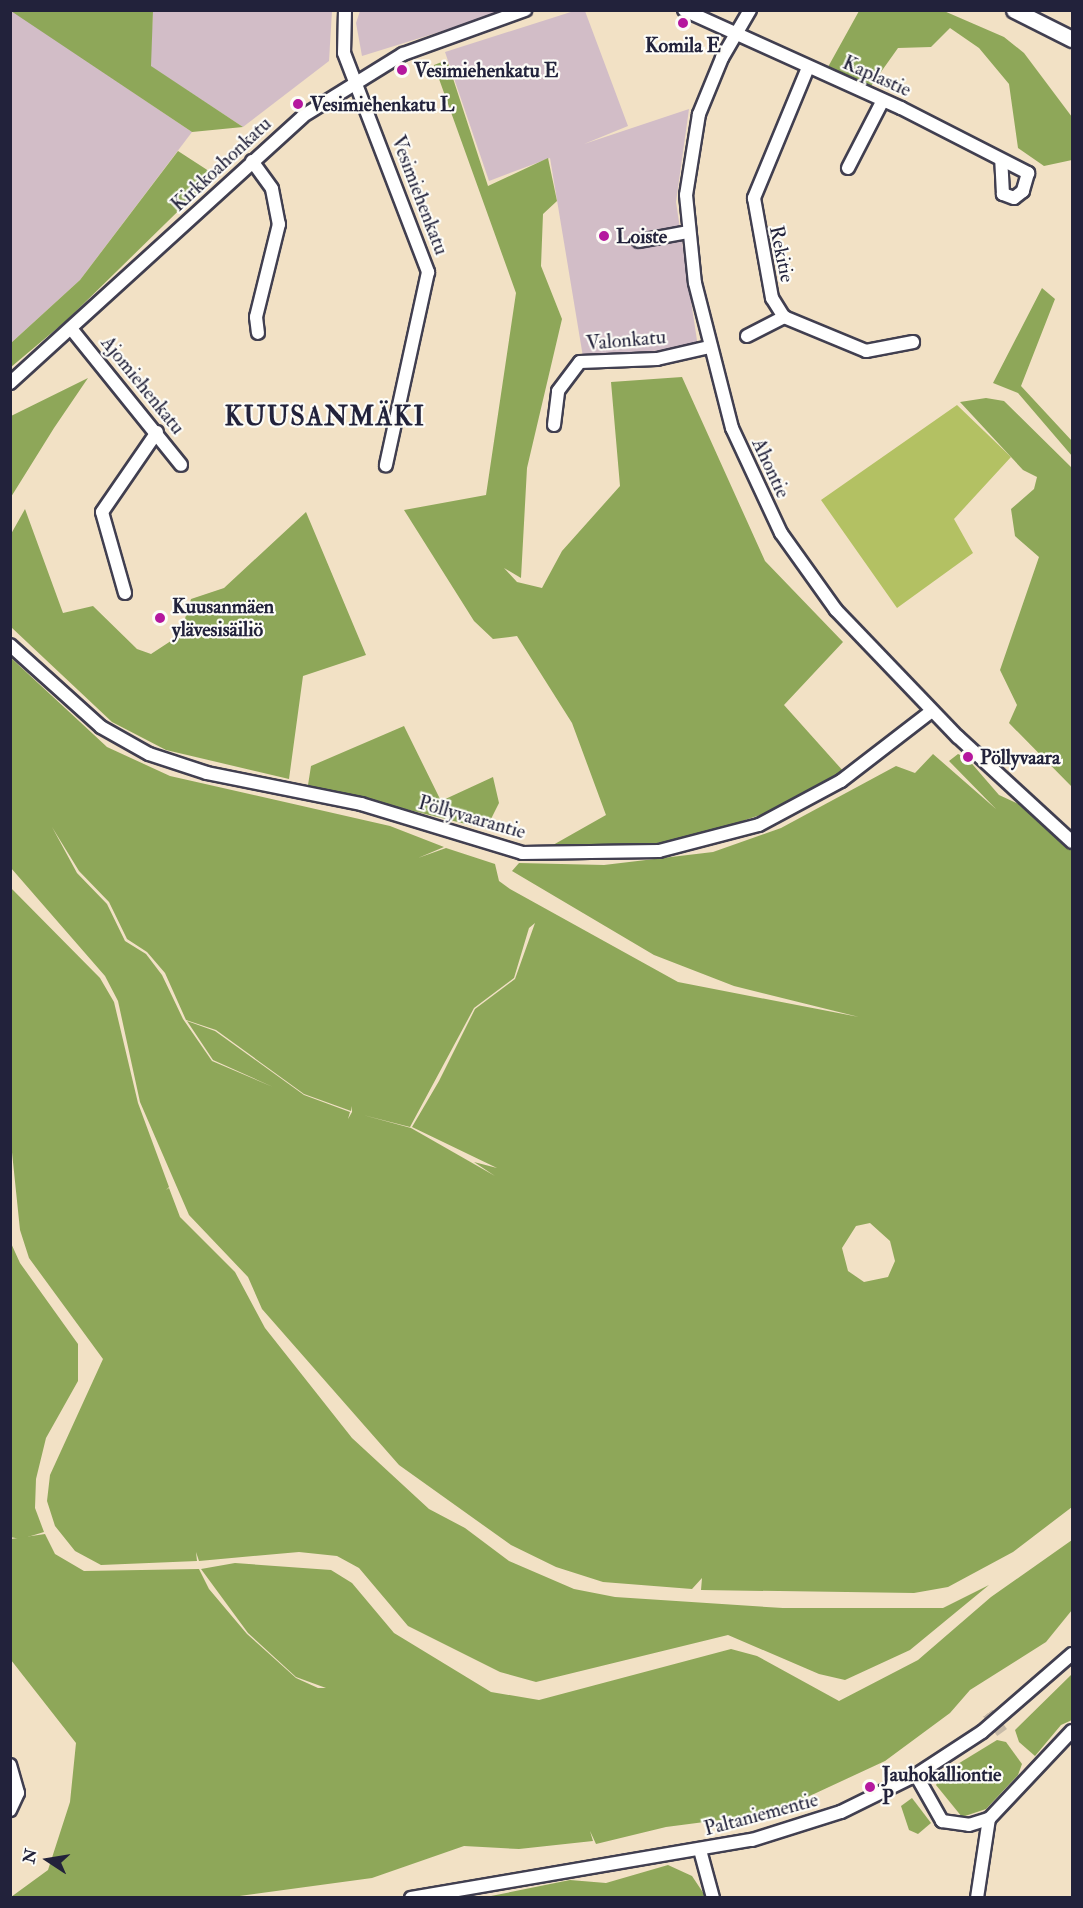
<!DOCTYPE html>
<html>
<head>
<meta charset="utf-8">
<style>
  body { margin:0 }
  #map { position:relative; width:1083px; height:1908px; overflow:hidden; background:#f2e1c5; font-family:"IM FELL Double Pica",serif }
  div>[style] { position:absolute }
  .industrial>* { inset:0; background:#d2bdc7 }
  .green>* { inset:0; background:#b3c163 }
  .forest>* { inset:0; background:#8ea759 }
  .minor-tunnel>* { height:12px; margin-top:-6px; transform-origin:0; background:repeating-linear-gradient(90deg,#c8bba9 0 12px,transparent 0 18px) }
  .roads { filter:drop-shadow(2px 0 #413f50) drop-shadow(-2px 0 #413f50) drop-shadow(0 2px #413f50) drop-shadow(0 -2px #413f50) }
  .minor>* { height:12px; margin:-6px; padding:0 6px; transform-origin:6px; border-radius:6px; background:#fff }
  .major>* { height:15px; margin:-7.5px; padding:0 7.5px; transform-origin:7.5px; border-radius:7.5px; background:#fff }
  .dots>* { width:16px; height:16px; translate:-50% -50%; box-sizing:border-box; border:3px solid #fdfcf7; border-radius:50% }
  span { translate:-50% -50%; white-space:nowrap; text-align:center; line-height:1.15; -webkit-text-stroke:4.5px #fdfcf7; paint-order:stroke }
  .poi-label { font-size:20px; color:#22223b; font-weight:700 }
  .left { translate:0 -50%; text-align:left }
  .street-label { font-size:20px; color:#22223b }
  .district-label { font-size:26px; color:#22223b; font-weight:700; letter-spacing:1.5px }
  .frame { position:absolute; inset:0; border:12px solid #22223b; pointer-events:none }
  .north { position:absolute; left:18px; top:1830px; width:60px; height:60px; -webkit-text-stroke:4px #fdfcf7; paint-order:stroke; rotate:282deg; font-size:16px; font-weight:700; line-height:24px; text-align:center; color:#22223b }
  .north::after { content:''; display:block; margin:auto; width:21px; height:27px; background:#22223b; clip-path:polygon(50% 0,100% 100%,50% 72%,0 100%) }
</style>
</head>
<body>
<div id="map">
  <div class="industrial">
    <div style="clip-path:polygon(11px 10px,192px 132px,80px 280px,11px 343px)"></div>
    <div style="clip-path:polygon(153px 11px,332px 11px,329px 61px,243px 127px,150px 66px)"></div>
    <div style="clip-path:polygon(360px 11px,507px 11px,362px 56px,356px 23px)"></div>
    <div style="clip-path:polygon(574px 11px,585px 11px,628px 126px,584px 144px,689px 109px,676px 202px,698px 347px,583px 357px,550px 158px,489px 181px,445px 52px)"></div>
  </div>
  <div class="green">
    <div style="clip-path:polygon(957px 405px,1011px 457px,954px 519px,973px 553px,897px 608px,821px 500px)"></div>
  </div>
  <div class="forest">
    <div style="clip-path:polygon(11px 11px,153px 11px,151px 66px,243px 127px,192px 132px)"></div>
    <div style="clip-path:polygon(859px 11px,944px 11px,1004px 37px,1024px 53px,1072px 117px,1072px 160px,1044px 166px,1018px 148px,1009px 84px,979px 48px,950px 28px,931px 47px,898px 48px,871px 86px,828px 67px)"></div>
    <div style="clip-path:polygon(447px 60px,488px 186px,548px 158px,557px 201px,543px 214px,541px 266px,562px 319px,527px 468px,521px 578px,504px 568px,517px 582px,542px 588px,562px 551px,620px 486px,611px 382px,682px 377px,765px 561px,843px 642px,784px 705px,844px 772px,772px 811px,700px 835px,652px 844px,553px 845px,606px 815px,572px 723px,517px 636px,493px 639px,474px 621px,404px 510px,486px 495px,516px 293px,434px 65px)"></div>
    <div style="clip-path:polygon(178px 151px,215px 175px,67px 320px,11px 367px,11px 343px,80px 280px)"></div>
    <div style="clip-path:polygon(1042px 288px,1055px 299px,1021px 386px,1072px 441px,1072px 456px,1018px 393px,993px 383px)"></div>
    <div style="clip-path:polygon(88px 378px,54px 428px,11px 497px,11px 416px)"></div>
    <div style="clip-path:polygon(986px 398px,1004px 401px,1072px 468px,1072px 787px,1009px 723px,1017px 705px,1000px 670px,1039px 557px,1015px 536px,1011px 509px,1034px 489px,1037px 477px,1023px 470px,960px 402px)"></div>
    <div style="clip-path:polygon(25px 509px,63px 613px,93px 606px,137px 649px,151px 654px,180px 635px,191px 599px,224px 588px,306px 512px,366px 655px,303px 676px,289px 779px,166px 750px,112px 722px,11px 627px,11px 534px)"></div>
    <div style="clip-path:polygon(evenodd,10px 657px,107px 747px,170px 776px,390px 826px,444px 847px,418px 858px,446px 848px,495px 864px,499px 881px,510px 889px,678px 982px,859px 1017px,734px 986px,654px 955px,512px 871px,519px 863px,604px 865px,713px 852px,781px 828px,896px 766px,915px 773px,933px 754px,996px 809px,949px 761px,958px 754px,967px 758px,999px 795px,1025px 807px,1072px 851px,1072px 1507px,1013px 1552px,948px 1587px,914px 1593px,701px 1590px,702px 1578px,692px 1589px,603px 1582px,556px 1567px,511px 1545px,399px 1465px,262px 1309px,248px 1277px,189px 1215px,140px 1102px,118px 1001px,105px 976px,11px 868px,10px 657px,52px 827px,79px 871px,109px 902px,127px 939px,147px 952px,165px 973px,186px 1020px,216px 1030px,304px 1094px,351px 1111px,352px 1106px,352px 1112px,348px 1119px,350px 1112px,304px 1095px,215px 1031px,187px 1021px,213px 1060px,273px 1087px,212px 1061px,183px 1019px,162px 975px,146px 954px,125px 941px,107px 904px,77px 873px,52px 827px,10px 657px,535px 923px,515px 979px,475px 1009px,439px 1081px,412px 1127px,497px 1168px,474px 1162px,495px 1176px,411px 1128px,363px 1115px,410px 1127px,474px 1008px,514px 978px,529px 928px,535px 923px,10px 657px,870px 1223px,890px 1241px,895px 1261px,888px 1277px,864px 1282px,848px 1271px,842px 1248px,856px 1226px,870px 1223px)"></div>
    <div style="clip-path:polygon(404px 726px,441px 801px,493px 777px,499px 803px,486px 829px,308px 785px,311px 766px)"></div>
    <div style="clip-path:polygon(10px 887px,100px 978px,114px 1002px,138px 1103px,169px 1187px,166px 1190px,169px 1188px,180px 1217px,235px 1272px,265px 1328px,352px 1438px,429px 1509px,465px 1528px,509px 1561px,574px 1589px,615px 1597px,783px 1608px,943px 1608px,989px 1585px,910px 1650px,845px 1680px,819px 1674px,728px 1635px,536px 1682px,500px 1672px,408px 1626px,359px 1568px,337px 1556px,299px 1552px,199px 1561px,196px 1552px,197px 1561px,101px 1565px,75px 1551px,55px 1526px,47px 1501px,50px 1475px,103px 1359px,29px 1258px,20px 1230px,10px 1133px)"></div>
    <div style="clip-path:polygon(10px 1241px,20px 1263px,78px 1344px,78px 1381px,46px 1438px,36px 1479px,35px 1508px,44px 1532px,21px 1539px,10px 1537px)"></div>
    <div style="clip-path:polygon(45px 1534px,55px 1554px,84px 1571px,199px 1569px,209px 1589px,247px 1634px,296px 1678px,318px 1688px,326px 1688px,296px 1677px,248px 1633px,201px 1569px,235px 1563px,331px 1570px,352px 1583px,394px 1633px,491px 1692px,539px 1700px,731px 1649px,757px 1656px,839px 1701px,918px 1660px,991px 1597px,1072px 1540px,1072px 1610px,1046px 1642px,970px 1690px,950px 1713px,885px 1761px,773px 1813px,666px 1827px,596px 1844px,590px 1831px,593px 1841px,519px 1849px,464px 1846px,372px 1878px,232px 1897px,11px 1897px,48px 1870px,70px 1802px,76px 1743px,11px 1660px,11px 1539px)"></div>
    <div style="clip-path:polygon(1072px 1674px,1072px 1720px,1061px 1725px,1035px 1756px,1019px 1742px,1015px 1730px)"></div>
    <div style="clip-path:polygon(997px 1740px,1006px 1742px,1022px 1764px,1018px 1775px,986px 1809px,962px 1817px,936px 1785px,943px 1773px)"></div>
    <div style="clip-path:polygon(912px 1798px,931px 1823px,918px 1834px,909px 1830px,901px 1806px)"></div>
    <div style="clip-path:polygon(668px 1865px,692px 1876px,706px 1897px,486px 1897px,570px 1880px,606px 1883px)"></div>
  </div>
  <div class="minor-tunnel">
    <div style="left:988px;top:1713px;width:24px;rotate:54deg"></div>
  </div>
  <div class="roads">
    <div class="minor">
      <div style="left:345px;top:10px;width:43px;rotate:91.3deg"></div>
      <div style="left:344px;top:53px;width:235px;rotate:69deg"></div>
      <div style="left:428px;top:272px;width:198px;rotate:102.3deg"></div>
      <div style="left:684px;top:10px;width:238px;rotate:24.3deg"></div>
      <div style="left:901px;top:108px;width:143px;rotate:27.1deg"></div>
      <div style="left:1028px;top:173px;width:19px;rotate:106deg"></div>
      <div style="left:1023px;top:191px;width:11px;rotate:142deg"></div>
      <div style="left:1014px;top:198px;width:12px;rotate:-160deg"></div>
      <div style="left:1003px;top:194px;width:33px;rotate:-93deg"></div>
      <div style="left:750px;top:10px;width:56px;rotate:120.3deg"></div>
      <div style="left:722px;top:58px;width:61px;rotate:112.3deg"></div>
      <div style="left:699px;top:114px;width:82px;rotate:99.1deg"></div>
      <div style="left:686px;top:195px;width:88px;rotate:84.2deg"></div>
      <div style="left:695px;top:283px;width:150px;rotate:75.7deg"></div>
      <div style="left:732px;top:428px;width:116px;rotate:65deg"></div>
      <div style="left:781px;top:533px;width:95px;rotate:54.5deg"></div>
      <div style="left:836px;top:610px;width:176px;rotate:46.2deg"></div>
      <div style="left:958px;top:737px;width:155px;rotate:42.6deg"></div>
      <div style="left:807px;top:70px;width:139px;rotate:112.5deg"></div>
      <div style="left:754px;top:198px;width:102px;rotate:79.8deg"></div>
      <div style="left:772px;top:298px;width:22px;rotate:58deg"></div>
      <div style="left:784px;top:317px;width:89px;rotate:22.5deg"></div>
      <div style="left:866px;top:351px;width:48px;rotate:-10.8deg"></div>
      <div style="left:252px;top:161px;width:34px;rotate:54deg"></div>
      <div style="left:272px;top:189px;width:36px;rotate:79deg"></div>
      <div style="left:279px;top:224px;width:96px;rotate:103.9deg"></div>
      <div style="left:256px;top:317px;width:16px;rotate:83deg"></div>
      <div style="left:848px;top:168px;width:76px;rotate:-62.8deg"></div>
      <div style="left:639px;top:241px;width:50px;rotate:-10.4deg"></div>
      <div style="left:73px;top:331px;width:172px;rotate:51.1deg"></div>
      <div style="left:747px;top:336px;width:42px;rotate:-27.2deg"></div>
      <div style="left:10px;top:383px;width:396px;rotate:-42.3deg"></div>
      <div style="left:303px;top:116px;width:118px;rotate:-31.8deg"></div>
      <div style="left:403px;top:54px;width:130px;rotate:-19.8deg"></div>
      <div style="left:554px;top:425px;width:34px;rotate:-83deg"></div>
      <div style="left:558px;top:391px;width:36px;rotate:-53deg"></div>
      <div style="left:580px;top:362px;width:77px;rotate:-2.2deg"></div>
      <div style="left:657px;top:359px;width:53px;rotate:-13deg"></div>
      <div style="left:125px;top:593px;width:84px;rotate:-105.9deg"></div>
      <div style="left:102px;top:512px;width:97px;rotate:-55.5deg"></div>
      <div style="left:10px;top:645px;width:122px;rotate:42deg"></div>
      <div style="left:101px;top:727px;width:55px;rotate:29.4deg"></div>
      <div style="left:149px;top:754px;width:61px;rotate:18.1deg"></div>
      <div style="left:207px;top:773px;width:157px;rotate:11.4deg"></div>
      <div style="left:361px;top:804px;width:168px;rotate:16.9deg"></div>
      <div style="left:522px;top:853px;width:137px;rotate:-0.8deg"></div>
      <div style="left:659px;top:851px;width:103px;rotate:-14.6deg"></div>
      <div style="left:759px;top:825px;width:93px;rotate:-28.2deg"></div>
      <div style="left:841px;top:781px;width:115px;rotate:-37.6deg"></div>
      <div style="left:10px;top:1765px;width:29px;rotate:74deg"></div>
      <div style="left:18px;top:1793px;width:19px;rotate:115deg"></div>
      <div style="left:916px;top:1775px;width:53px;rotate:60.5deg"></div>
      <div style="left:942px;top:1821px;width:27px;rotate:8deg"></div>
      <div style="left:969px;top:1825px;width:21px;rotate:-17deg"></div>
      <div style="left:989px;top:1819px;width:121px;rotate:-46.7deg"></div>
      <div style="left:700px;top:1850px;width:50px;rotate:74.8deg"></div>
      <div style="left:411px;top:1898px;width:346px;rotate:-9.7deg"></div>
      <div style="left:752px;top:1840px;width:93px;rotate:-17.5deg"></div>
      <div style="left:841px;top:1812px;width:84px;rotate:-26.3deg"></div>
      <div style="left:916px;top:1775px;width:79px;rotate:-33.1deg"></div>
      <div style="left:982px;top:1732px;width:119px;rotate:-40.9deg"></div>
      <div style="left:977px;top:1898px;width:80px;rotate:-81.4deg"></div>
    </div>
    <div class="major">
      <div style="left:1014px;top:10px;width:65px;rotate:26.6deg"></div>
    </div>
  </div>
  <div class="dots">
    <div style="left:683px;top:23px;background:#b5179e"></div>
    <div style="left:402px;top:70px;background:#b5179e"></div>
    <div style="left:298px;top:104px;background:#b5179e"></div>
    <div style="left:604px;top:236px;background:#b5179e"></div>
    <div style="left:160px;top:618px;background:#b5179e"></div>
    <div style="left:968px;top:757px;background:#b5179e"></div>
    <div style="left:870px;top:1787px;background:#b5179e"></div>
  </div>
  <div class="poi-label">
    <span style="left:683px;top:45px">Komila E</span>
    <span class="left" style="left:414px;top:70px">Vesimiehenkatu E</span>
    <span class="left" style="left:310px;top:104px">Vesimiehenkatu L</span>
    <span class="left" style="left:616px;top:236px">Loiste</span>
    <span class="left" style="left:172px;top:618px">Kuusanmäen<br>ylävesisäiliö</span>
    <span class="left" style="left:980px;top:757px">Pöllyvaara</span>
    <span class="left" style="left:882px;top:1786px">Jauhokalliontie<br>P</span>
  </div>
  <div class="street-label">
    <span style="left:877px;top:76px;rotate:24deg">Kaplastie</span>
    <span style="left:221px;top:164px;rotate:-43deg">Kirkkoahonkatu</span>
    <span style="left:420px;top:195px;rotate:69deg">Vesimiehenkatu</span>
    <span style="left:782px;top:254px;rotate:78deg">Rekitie</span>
    <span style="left:626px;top:340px;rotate:-5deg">Valonkatu</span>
    <span style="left:143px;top:385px;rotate:51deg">Ajomiehenkatu</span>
    <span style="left:771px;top:468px;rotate:65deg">Ahontie</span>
    <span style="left:472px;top:817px;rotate:16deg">Pöllyvaarantie</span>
    <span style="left:761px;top:1814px;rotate:-15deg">Paltaniementie</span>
  </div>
  <div class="district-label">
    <span style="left:325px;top:418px">KUUSANMÄKI</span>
  </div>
  <div class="frame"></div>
  <div class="north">N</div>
</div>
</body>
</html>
